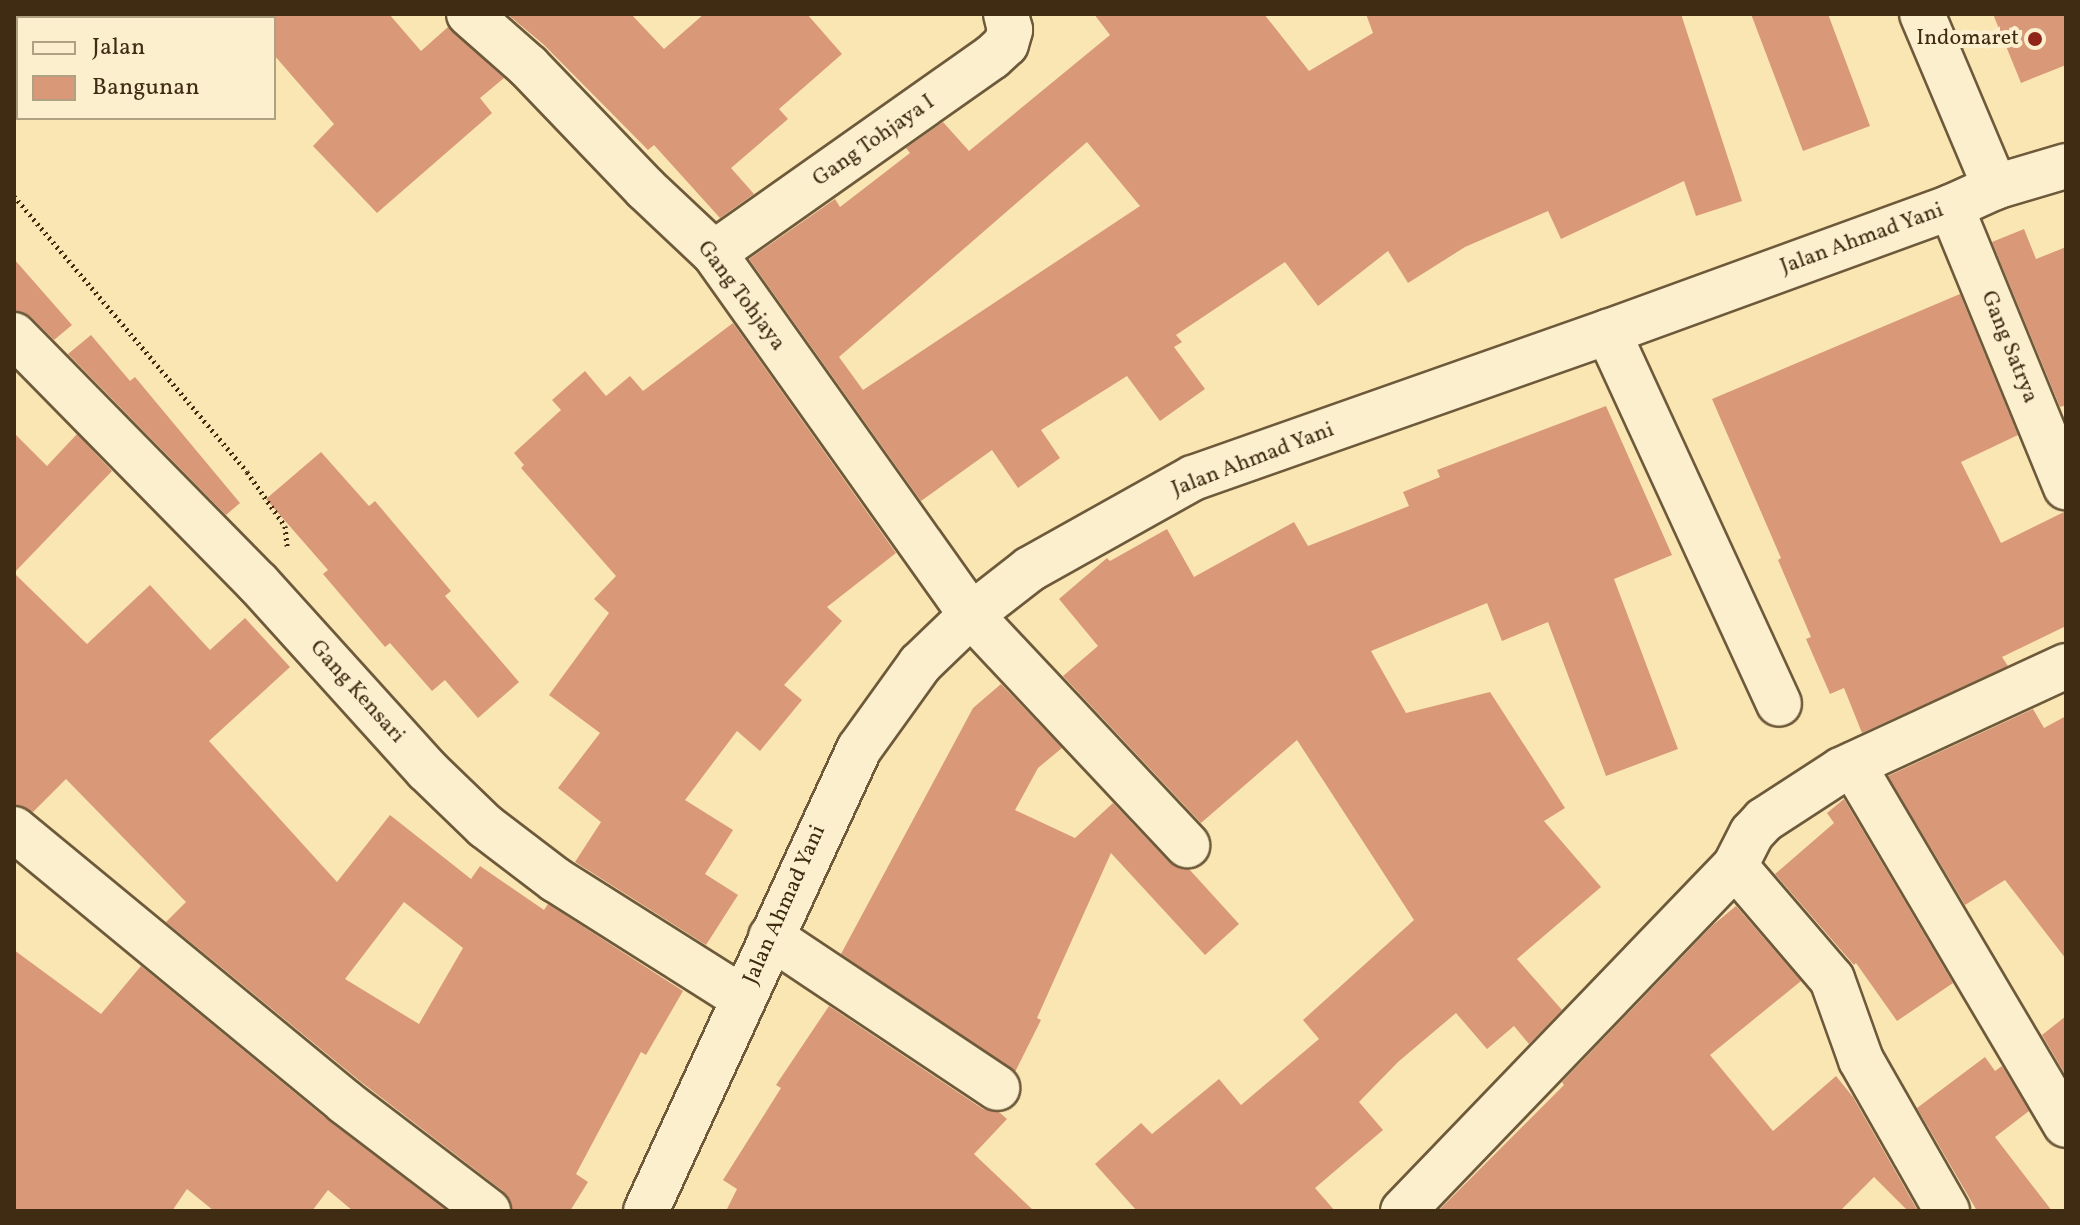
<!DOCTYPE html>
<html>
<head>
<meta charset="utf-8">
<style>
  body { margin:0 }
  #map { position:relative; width:2080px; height:1225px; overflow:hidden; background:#f9e6b3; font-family:Vollkorn,serif }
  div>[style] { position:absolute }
  .building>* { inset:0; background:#d99979 }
  .path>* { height:5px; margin-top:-2.5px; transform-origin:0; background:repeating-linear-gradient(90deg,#402c13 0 2px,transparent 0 6px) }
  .roads { filter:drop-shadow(2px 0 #6e5a3b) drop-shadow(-2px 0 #6e5a3b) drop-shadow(0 2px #6e5a3b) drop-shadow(0 -2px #6e5a3b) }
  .minor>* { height:44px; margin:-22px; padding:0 22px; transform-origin:22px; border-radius:22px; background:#fbefce }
  .secondary>* { height:44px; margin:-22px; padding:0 22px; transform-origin:22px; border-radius:22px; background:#fbefce }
  .dots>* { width:22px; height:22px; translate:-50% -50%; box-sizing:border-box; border:4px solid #fbefce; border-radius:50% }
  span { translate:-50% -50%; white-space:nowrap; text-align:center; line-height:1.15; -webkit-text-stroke:8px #fbefce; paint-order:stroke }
  .poi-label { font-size:22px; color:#402c13 }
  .right { translate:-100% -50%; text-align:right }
  .street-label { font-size:22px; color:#402c13 }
  .frame { position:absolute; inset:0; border:16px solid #402c13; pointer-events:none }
  .legend { position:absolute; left:16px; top:16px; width:260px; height:104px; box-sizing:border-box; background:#fbefce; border:2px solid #b0a183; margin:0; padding:10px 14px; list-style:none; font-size:24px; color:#402c13 }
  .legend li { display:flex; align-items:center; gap:16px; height:40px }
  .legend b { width:40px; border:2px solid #b0a183 }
</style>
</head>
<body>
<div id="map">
  <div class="building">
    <div style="clip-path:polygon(274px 14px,389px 14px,421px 51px,448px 27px,504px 78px,480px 98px,492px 113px,377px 213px,313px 146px,334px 124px,274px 55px)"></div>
    <div style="clip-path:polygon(507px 14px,631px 14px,664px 49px,704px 14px,807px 14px,842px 54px,779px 109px,788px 119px,731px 168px,754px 194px,720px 218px,654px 145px,648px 150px,543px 44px)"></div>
    <div style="clip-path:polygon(evenodd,1094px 14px,1264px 14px,1309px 71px,1373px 33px,1366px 14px,1681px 14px,1742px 201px,1696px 216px,1684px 181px,1561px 239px,1548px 211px,1465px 247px,1408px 283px,1388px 251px,1318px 306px,1285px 262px,1176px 335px,1182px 342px,1174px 347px,1205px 389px,1160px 421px,1127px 376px,1041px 430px,1060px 458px,1018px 488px,992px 450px,921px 501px,749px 259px,835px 199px,840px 207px,910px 153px,906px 148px,943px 122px,969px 151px,1110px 35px,1094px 14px,1087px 142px,1140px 206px,863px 390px,839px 357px,1087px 142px)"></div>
    <div style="clip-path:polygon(1751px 14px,1828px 14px,1870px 126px,1803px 151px)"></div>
    <div style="clip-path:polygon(1993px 14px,2066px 14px,2066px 65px,2021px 83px)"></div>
    <div style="clip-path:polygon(2024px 229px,2036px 259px,2066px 247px,2066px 405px,2060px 407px,1992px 242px)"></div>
    <div style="clip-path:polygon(14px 259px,72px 325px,54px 340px,31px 317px,14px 311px)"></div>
    <div style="clip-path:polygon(1960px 294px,2018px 435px,1961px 462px,2001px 543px,2066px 511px,2066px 626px,2002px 657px,2008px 666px,1862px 733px,1844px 688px,1830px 694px,1806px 639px,1811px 637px,1778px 560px,1781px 558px,1712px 399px)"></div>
    <div style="clip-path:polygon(733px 323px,896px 553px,827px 607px,842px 621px,784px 685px,802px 700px,760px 751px,737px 731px,685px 800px,733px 830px,705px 874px,738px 895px,706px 945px,575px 862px,601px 822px,558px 788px,600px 733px,549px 695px,609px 613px,594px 599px,616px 576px,521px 468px,524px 465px,514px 453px,561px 410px,552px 400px,585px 371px,606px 396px,630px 376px,643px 391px)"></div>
    <div style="clip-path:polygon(91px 335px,130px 381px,135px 377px,240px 503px,226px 515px,68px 354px)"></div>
    <div style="clip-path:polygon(1606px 406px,1672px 555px,1614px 579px,1678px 749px,1606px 776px,1548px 622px,1502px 641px,1487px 603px,1371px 651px,1406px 713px,1490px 692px,1565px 808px,1544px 821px,1601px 887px,1517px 959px,1562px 1010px,1529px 1044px,1514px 1026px,1487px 1049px,1456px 1013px,1398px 1062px,1359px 1102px,1383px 1130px,1315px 1188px,1335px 1211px,1137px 1211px,1095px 1164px,1141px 1123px,1152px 1134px,1219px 1079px,1241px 1105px,1319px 1039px,1303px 1020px,1414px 920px,1297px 740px,1201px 823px,1063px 676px,1098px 646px,1059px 599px,1107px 558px,1110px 561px,1167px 529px,1194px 577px,1294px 522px,1308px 546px,1409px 506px,1403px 492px,1440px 477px,1437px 470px)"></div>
    <div style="clip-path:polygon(14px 433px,47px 466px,77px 434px,112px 471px,14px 573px)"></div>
    <div style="clip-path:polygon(321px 452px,369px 506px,375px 501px,451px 591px,445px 596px,519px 682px,478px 718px,445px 680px,432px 691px,390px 643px,385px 647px,323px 574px,328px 570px,266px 499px)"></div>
    <div style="clip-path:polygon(evenodd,14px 573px,87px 644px,150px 585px,210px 650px,245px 618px,290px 667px,209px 741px,337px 882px,390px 815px,471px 879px,480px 866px,544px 910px,548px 904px,683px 991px,646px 1055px,641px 1052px,576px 1174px,588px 1182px,570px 1211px,512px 1211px,503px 1191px,361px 1082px,166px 922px,186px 902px,66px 779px,33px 812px,14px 805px,14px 573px,404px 902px,463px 948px,419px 1024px,345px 979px,404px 902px)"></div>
    <div style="clip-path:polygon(1001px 684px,1062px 748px,1038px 768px,1015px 810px,1075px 838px,1113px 803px,1169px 862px,1189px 869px,1239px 924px,1205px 955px,1111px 853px,1037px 1018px,1041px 1020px,1015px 1072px,841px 954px,973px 708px)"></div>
    <div style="clip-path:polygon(2033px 709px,2044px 728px,2066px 716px,2066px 959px,2005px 880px,1965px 905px,1888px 776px)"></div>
    <div style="clip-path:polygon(1844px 799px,1953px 983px,1897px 1021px,1856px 963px,1854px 965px,1840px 949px,1775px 874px,1834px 823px,1827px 813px)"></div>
    <div style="clip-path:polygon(1736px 906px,1801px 981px,1710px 1055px,1773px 1131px,1836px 1076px,1853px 1097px,1918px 1211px,1908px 1211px,1874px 1177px,1840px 1211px,1438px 1211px,1564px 1085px,1562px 1082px,1713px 925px)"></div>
    <div style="clip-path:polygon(14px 950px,101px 1014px,141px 966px,329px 1121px,447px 1211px,353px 1211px,328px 1190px,312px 1211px,214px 1211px,187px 1189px,172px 1211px,14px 1211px)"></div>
    <div style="clip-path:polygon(829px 1006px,983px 1109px,999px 1112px,1007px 1119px,974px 1154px,1034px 1211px,726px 1211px,737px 1189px,723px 1180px,781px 1088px,776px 1085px)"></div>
    <div style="clip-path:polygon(2066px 1016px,2066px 1076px,2042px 1035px)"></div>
    <div style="clip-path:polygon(1985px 1057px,1995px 1071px,2002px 1066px,2029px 1111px,1995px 1137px,2052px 1211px,1977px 1211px,1917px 1108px)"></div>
  </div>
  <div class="path">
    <div style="left:14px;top:196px;width:361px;rotate:49.8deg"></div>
    <div style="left:247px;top:472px;width:66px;rotate:54.9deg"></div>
    <div style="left:285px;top:526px;width:20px;rotate:84deg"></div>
  </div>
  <div class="roads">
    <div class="minor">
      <div style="left:469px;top:14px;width:79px;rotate:41.4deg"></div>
      <div style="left:528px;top:66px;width:170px;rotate:46.2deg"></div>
      <div style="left:646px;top:189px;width:93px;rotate:43.3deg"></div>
      <div style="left:714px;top:253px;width:444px;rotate:54.6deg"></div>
      <div style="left:971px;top:615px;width:316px;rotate:46.8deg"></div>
      <div style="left:1922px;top:14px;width:188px;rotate:67.1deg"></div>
      <div style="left:1951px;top:207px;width:303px;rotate:67.7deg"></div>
      <div style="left:714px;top:253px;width:340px;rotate:-35.2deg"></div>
      <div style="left:992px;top:57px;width:19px;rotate:-43deg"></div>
      <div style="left:1006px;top:44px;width:15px;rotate:-74deg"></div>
      <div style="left:1010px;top:30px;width:16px;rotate:-104deg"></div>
      <div style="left:1608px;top:332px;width:409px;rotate:65.3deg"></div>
      <div style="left:14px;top:335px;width:348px;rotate:45.5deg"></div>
      <div style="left:258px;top:583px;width:252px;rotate:47.9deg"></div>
      <div style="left:427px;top:770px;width:81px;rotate:44deg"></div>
      <div style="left:485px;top:826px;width:89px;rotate:37.3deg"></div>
      <div style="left:556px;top:880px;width:221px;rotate:32.3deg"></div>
      <div style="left:1853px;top:765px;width:418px;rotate:59.4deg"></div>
      <div style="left:14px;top:829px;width:429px;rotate:39.5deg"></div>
      <div style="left:345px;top:1102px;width:180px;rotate:37.3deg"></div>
      <div style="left:1735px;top:866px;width:149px;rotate:49.4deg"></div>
      <div style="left:1832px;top:979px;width:86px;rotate:70.3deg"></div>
      <div style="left:1861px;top:1060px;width:174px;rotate:60.3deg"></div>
      <div style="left:771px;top:937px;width:272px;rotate:33.7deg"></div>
      <div style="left:1403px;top:1211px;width:479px;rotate:-46.1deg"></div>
      <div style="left:1735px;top:866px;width:37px;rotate:-63deg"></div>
      <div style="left:1752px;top:833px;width:18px;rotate:-47deg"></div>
      <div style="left:1764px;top:820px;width:92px;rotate:-33deg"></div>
      <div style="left:1841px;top:770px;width:248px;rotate:-24.8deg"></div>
    </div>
    <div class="secondary">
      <div style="left:646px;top:1211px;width:509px;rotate:-65.25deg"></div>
      <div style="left:859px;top:749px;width:105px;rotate:-54.3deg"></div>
      <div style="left:920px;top:664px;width:71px;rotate:-43.9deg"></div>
      <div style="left:971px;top:615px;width:75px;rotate:-37.9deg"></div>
      <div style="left:1030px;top:569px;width:187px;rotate:-29.2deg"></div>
      <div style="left:1193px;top:478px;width:440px;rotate:-19.4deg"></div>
      <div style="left:1608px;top:332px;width:365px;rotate:-20deg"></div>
      <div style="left:1951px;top:207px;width:48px;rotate:-24.4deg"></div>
      <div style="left:1995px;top:187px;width:74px;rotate:-16.5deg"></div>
    </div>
  </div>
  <div class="dots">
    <div style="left:2035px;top:39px;background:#8f2418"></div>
  </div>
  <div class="poi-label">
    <span class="right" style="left:2019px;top:39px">Indomaret</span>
  </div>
  <div class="street-label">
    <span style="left:874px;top:141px;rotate:-35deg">Gang Tohjaya I</span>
    <span style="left:1862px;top:239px;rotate:-20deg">Jalan Ahmad Yani</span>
    <span style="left:741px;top:296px;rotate:53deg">Gang Tohjaya</span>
    <span style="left:2009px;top:347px;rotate:68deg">Gang Satrya</span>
    <span style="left:1253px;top:460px;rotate:-21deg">Jalan Ahmad Yani</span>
    <span style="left:357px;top:692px;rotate:48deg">Gang Kensari</span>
    <span style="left:785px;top:905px;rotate:-66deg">Jalan Ahmad Yani</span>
  </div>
  <div class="frame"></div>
  <ul class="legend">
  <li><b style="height:10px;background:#fbefce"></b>Jalan</li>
  <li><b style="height:22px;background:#d99979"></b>Bangunan</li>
  </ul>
</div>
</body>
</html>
